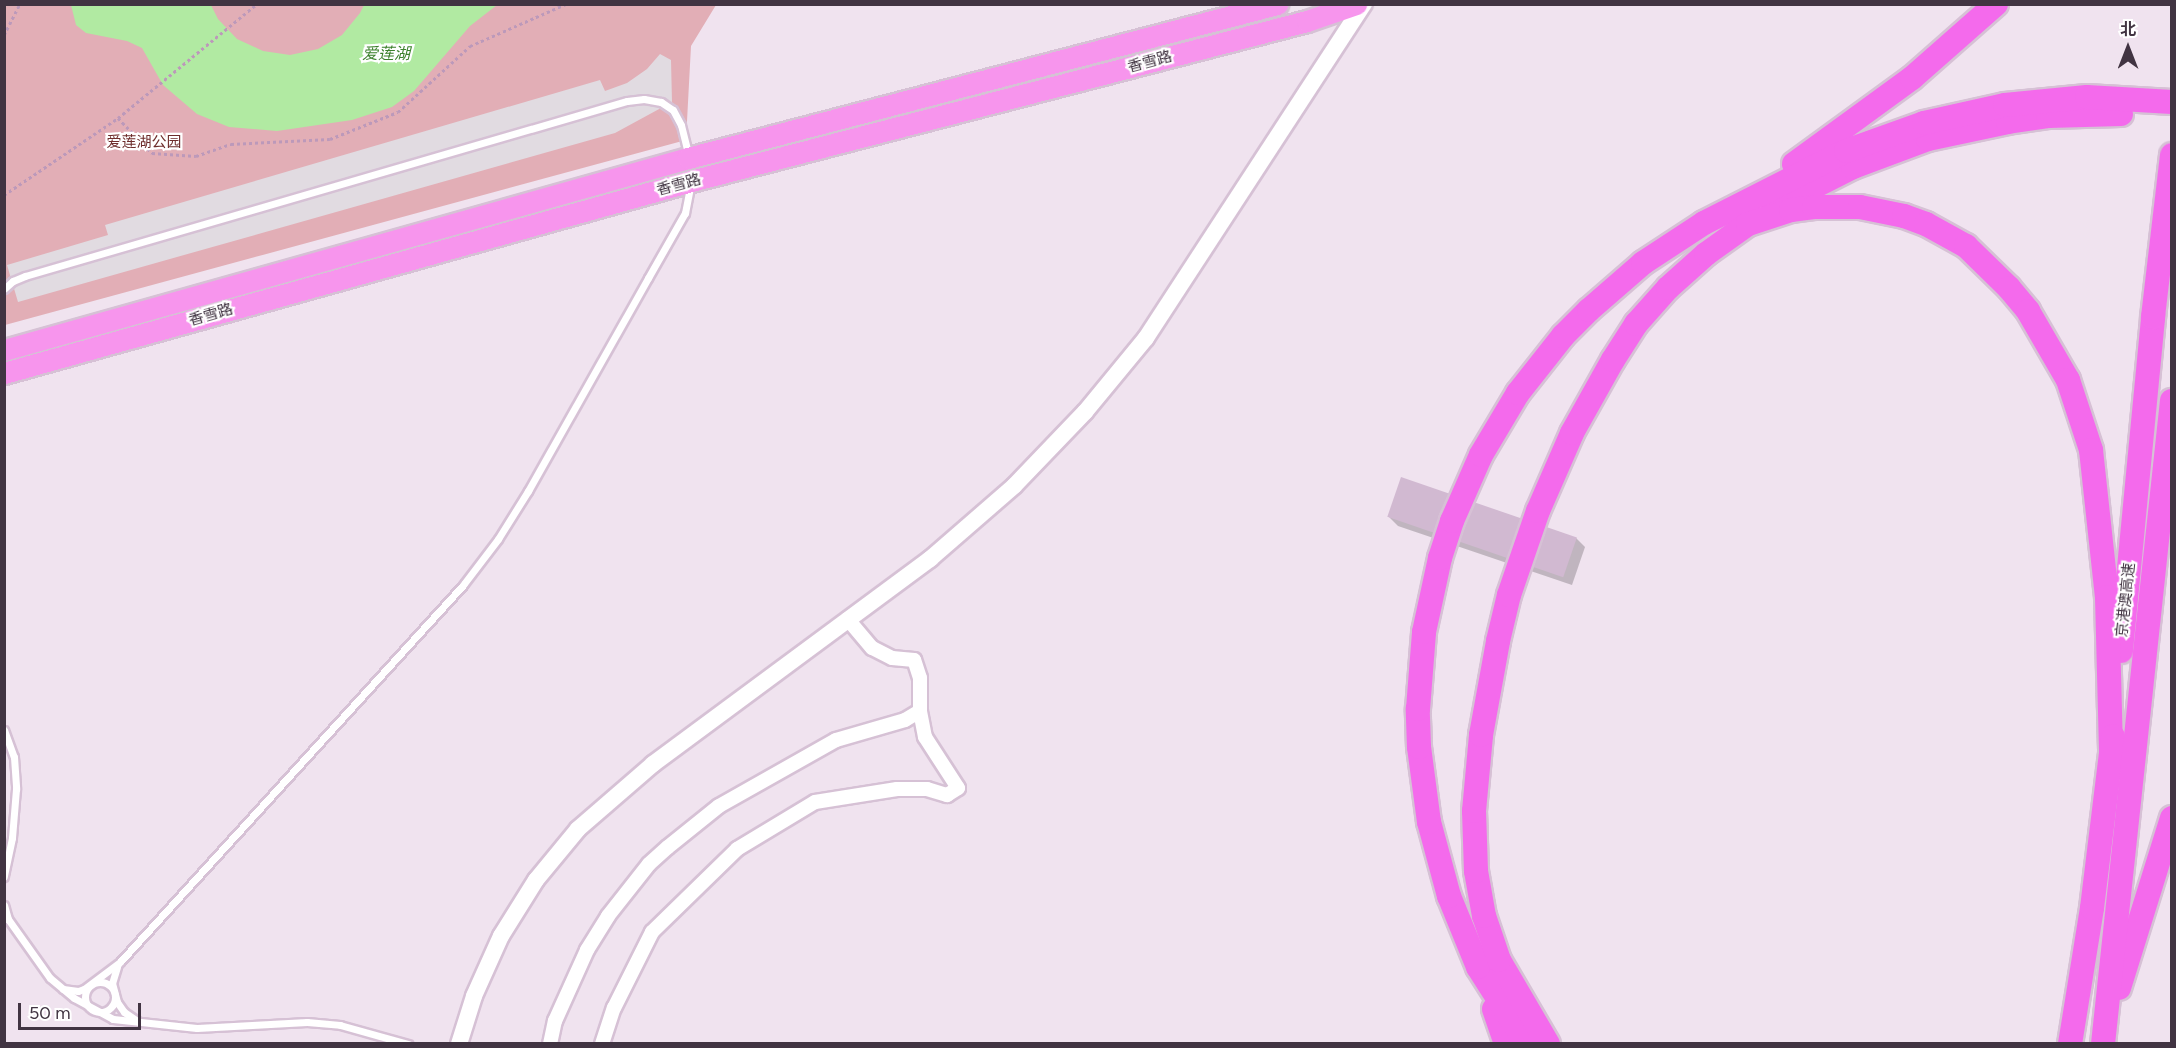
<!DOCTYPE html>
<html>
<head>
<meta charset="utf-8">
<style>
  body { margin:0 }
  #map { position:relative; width:2176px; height:1048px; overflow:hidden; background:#f0e3ef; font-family:Figtree,"Noto Sans SC",sans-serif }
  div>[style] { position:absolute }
  .green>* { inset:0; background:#e2aeb6 }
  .parking>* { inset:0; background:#e1dbe1 }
  .water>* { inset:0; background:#b1eaa2 }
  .shadow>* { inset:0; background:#0003 }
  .building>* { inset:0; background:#d1b9d1; transform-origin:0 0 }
  .path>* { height:3px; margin-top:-1.5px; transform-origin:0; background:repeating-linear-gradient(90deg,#bc99ba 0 3px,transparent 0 6px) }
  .roads { filter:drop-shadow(2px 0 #d6c1d5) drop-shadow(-2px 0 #d6c1d5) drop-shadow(0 2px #d6c1d5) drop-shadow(0 -2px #d6c1d5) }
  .service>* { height:7px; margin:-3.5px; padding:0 3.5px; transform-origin:3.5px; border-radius:3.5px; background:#fff }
  .service>.ring { margin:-3.5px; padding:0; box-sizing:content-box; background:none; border:7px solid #fff; border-radius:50% }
  .minor>* { height:14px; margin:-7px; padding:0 7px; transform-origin:7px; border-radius:7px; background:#fff }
  .tertiary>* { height:16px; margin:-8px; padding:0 8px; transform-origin:8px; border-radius:8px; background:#fff }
  .primary>* { height:21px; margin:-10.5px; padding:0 10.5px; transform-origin:10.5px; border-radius:10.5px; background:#f795ed }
  .motorway>* { height:24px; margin:-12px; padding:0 12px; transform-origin:12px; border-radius:12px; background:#f46aec }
  span { translate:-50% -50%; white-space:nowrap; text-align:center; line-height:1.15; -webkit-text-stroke:4.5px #fff; paint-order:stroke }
  .street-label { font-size:15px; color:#413442 }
  .park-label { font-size:15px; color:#6e2d2c }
  .water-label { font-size:16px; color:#3c802c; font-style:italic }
  .frame { position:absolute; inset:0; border:6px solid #413442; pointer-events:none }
  .north { position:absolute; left:2098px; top:18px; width:60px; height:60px; -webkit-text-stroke:4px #fff; paint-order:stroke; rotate:0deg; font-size:16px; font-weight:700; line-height:24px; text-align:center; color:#413442 }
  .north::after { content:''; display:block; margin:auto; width:21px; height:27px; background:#413442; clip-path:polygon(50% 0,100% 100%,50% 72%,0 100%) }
  .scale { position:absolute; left:18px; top:1003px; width:123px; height:27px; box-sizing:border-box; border:3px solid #413442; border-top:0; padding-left:8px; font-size:18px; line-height:21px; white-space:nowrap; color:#413442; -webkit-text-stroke:4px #fff; paint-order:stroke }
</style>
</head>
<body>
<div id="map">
  <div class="green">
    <div style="clip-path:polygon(5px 5px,716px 5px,691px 46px,686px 140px,5px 325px)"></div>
  </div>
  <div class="parking">
    <div style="clip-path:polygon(660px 54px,671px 60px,672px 102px,615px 133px,18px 302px,7px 265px,108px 235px,105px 225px,600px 80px,605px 91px,627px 83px,647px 69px)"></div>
  </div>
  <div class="water">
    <div style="clip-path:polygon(71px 5px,211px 5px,218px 19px,237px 39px,263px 51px,290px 55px,318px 49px,342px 35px,360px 13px,364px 5px,497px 5px,470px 26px,414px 91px,392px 107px,352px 120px,277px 131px,229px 127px,197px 114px,163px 85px,142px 48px,127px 41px,86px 33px,76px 25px)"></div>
  </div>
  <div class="shadow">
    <div style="clip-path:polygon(1389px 517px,1576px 538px,1585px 547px,1572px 585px,1398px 526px)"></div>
  </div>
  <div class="building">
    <div style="left:1401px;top:477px;width:186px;height:42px;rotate:19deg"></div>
  </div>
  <div class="path">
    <div style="left:4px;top:35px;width:35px;rotate:-63deg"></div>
    <div style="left:118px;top:118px;width:49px;rotate:45.8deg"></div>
    <div style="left:152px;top:153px;width:44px;rotate:3.9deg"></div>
    <div style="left:196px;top:156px;width:37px;rotate:-19deg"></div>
    <div style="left:231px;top:144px;width:99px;rotate:-2.9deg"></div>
    <div style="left:330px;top:139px;width:73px;rotate:-21.7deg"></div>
    <div style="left:398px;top:112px;width:98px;rotate:-42.5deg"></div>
    <div style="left:470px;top:46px;width:105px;rotate:-23.6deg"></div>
    <div style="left:4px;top:195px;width:138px;rotate:-34deg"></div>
    <div style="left:118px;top:118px;width:180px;rotate:-39.4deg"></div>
    <div style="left:4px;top:244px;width:4px;rotate:90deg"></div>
  </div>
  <div class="roads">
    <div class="service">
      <div style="left:4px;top:289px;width:12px;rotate:-42deg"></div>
      <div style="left:13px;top:281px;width:13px;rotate:-23deg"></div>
      <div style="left:25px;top:276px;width:627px;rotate:-16.21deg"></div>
      <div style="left:627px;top:101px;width:17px;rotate:-7deg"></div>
      <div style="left:644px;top:99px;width:17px;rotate:10deg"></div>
      <div style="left:661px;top:102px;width:14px;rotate:34deg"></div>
      <div style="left:673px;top:110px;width:17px;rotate:62deg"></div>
      <div style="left:681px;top:125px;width:30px;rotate:76deg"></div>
      <div style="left:4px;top:730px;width:29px;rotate:70deg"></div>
      <div style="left:14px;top:757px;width:32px;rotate:86deg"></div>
      <div style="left:16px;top:789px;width:49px;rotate:94.7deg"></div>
      <div style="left:12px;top:838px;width:40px;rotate:102deg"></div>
      <div style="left:4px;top:905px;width:15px;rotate:74deg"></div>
      <div style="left:8px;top:919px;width:72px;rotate:54.6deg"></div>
      <div style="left:50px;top:978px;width:31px;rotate:40deg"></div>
      <div style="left:74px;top:998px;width:44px;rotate:28.3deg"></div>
      <div style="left:113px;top:1019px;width:84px;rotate:6.1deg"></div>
      <div style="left:197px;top:1028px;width:110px;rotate:-3.1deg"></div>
      <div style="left:307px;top:1022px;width:33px;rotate:5deg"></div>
      <div style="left:340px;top:1025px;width:71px;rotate:15.6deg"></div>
      <div style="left:117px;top:967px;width:17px;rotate:107deg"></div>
      <div style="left:112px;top:983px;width:20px;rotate:75deg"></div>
      <div style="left:117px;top:1002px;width:12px;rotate:55deg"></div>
      <div style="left:124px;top:1012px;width:18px;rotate:34deg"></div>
      <div class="ring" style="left:85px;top:982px;width:23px;height:23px"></div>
      <div style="left:63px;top:989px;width:15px;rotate:8deg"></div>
      <div style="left:78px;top:991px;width:6px;rotate:-18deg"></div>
      <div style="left:84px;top:989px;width:45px;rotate:-36.9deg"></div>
      <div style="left:120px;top:962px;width:510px;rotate:-47.7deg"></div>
      <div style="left:463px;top:585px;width:58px;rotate:-52.7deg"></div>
      <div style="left:498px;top:539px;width:57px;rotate:-58deg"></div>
      <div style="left:528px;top:491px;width:244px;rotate:-60.6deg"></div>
      <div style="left:648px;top:278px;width:75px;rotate:-60.4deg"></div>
      <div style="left:685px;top:213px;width:31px;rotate:-79deg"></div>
    </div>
    <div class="minor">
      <div style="left:550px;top:1044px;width:24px;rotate:-78deg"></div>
      <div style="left:555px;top:1021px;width:78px;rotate:-65.7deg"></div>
      <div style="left:587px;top:950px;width:40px;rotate:-58deg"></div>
      <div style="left:608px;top:916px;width:66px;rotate:-51.7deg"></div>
      <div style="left:649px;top:864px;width:25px;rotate:-42deg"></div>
      <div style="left:668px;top:847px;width:65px;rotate:-38.8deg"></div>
      <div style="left:719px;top:806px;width:134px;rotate:-29.4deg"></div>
      <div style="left:836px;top:740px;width:72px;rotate:-16.2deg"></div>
      <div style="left:905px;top:720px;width:17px;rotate:-31deg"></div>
      <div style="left:920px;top:711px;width:33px;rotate:-90deg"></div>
      <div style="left:920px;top:678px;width:19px;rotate:-108deg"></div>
      <div style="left:914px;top:660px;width:22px;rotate:-175deg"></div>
      <div style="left:892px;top:658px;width:22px;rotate:-153deg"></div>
      <div style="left:872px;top:648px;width:38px;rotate:-130deg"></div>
      <div style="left:602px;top:1044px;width:38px;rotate:-72deg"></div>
      <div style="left:614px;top:1008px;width:85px;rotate:-63.4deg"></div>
      <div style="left:652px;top:932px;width:119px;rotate:-44.3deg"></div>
      <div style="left:737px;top:849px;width:91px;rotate:-31.1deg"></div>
      <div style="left:815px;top:802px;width:83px;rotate:-9deg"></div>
      <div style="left:897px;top:789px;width:30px"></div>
      <div style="left:927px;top:789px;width:21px;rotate:17deg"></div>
      <div style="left:947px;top:795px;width:13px;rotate:-32deg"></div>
      <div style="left:958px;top:788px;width:61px;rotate:-122.9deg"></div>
      <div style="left:925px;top:737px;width:26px;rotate:-101deg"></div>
    </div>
    <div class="tertiary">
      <div style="left:459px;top:1044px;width:50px;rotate:-72.6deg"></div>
      <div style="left:474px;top:996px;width:66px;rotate:-65.8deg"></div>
      <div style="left:501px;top:936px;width:66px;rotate:-58deg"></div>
      <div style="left:536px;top:880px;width:66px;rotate:-50.5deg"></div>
      <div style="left:578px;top:829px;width:99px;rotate:-40.9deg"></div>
      <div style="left:653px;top:764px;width:345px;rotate:-36.5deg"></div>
      <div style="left:930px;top:559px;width:111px;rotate:-41deg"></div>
      <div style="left:1014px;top:486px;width:103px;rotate:-46.2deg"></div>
      <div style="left:1085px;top:412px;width:96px;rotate:-50.5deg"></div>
      <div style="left:1146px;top:338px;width:399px;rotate:-56.9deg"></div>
    </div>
    <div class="primary">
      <div style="left:4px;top:350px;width:710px;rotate:-15.68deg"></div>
      <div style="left:688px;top:158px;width:609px;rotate:-14.65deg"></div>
      <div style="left:4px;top:373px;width:713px;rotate:-15.61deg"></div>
      <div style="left:691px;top:181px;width:636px;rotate:-14.56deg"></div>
      <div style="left:1307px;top:21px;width:52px;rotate:-19.1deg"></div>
    </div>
    <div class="motorway">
      <div style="left:1794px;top:164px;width:146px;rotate:-36.1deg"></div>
      <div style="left:1912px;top:78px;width:112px;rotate:-41.4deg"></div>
      <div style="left:1774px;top:207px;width:89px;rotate:-26.9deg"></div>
      <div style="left:1853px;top:167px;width:80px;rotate:-20.5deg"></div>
      <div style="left:1928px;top:139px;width:82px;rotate:-12deg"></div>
      <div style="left:2008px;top:122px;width:40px;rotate:-8.5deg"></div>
      <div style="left:2048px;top:116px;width:73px;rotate:-1.6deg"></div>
      <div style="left:2121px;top:651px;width:336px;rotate:-84.5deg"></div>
      <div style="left:2153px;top:317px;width:163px;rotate:-83.3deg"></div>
      <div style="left:2119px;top:988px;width:178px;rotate:-72.7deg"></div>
      <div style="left:1494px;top:1009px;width:37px;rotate:71deg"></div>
      <div style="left:1527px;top:1044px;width:91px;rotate:-122.5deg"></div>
      <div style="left:1478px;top:967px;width:77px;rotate:-112.2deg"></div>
      <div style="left:1449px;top:896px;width:77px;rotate:-105.1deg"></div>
      <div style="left:1429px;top:822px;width:76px;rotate:-97.6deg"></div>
      <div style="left:1419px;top:747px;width:38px;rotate:-92deg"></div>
      <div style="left:1418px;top:709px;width:77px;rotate:-85.5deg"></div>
      <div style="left:1424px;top:632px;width:76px;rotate:-77.8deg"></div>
      <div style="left:1440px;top:558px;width:39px;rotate:-72deg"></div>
      <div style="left:1452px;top:521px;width:72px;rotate:-66.3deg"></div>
      <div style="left:1481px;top:455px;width:72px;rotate:-59.2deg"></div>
      <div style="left:1518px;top:393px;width:73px;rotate:-51.7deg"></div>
      <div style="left:1563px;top:336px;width:37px;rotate:-45deg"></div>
      <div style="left:1589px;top:310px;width:72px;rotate:-41deg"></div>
      <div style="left:1643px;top:263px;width:73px;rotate:-33.3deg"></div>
      <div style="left:1704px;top:223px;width:159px;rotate:-26.9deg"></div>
      <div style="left:1846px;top:151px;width:83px;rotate:-19.7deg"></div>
      <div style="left:1924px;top:123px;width:83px;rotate:-12.5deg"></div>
      <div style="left:2005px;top:105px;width:82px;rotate:-5.6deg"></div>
      <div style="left:2087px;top:97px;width:85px;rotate:3.4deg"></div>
      <div style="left:1548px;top:1044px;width:97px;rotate:-120.3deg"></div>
      <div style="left:1499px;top:960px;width:46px;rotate:-108.8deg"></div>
      <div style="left:1484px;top:916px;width:46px;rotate:-100.1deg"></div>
      <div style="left:1476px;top:871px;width:60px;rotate:-91.9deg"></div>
      <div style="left:1474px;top:811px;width:76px;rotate:-84.7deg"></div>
      <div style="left:1481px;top:735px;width:96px;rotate:-79.7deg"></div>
      <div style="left:1498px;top:641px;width:47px;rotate:-76.6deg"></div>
      <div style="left:1509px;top:595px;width:89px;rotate:-71deg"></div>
      <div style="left:1538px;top:511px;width:85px;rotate:-66.4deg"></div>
      <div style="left:1572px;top:433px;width:84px;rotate:-60.7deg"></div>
      <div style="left:1613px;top:360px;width:43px;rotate:-57.4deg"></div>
      <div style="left:1636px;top:324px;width:48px;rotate:-48.4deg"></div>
      <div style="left:1668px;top:288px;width:51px;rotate:-41.8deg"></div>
      <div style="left:1706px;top:254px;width:52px;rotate:-35.5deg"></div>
      <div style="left:1748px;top:224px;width:45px;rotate:-18deg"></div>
      <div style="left:1791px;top:210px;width:23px;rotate:-7deg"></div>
      <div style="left:1814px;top:207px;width:46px"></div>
      <div style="left:1860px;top:207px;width:45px;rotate:11.6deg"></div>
      <div style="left:1904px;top:216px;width:23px;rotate:20deg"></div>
      <div style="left:1926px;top:224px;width:46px;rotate:28.8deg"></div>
      <div style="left:1966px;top:246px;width:60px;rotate:44.3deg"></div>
      <div style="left:2009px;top:288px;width:30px;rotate:50deg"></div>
      <div style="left:2028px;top:311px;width:80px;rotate:59.9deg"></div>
      <div style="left:2068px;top:380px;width:74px;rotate:71.8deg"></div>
      <div style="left:2091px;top:450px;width:148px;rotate:83.8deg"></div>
      <div style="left:2107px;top:597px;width:153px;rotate:88.5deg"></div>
      <div style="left:2070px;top:1044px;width:138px;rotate:-80.8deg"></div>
      <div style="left:2092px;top:908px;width:173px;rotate:-83deg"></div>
      <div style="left:2103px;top:1044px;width:647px;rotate:-83.88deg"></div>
    </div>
  </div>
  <div class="street-label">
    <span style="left:1150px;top:62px;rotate:-15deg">香雪路</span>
    <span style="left:679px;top:185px;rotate:-15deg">香雪路</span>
    <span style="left:211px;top:315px;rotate:-16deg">香雪路</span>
    <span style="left:2126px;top:600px;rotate:-84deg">京港澳高速</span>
  </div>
  <div class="park-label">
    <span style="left:144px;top:143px">爱莲湖公园</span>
  </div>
  <div class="water-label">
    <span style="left:386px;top:54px">爱莲湖</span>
  </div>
  <div class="frame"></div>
  <div class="north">北</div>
  <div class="scale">50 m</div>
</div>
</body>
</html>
